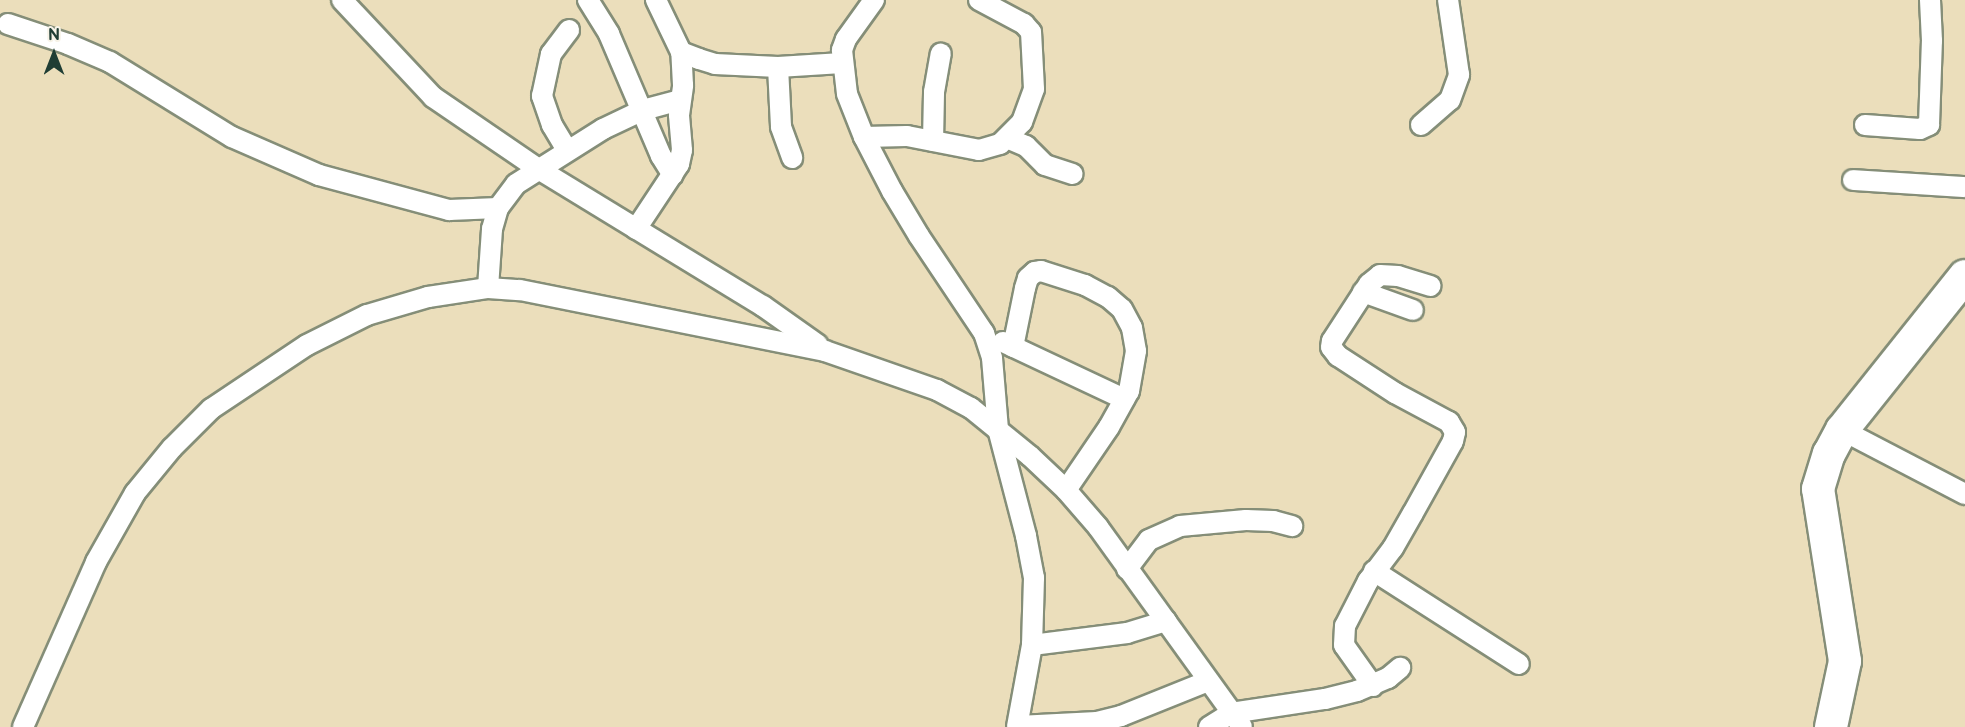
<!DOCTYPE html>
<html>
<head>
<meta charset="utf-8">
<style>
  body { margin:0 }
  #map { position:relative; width:1965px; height:727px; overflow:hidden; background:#ebdebb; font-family:"Balsamiq Sans",sans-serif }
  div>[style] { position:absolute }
  .roads { filter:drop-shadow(2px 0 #858e78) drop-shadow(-2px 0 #858e78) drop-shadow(0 2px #858e78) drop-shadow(0 -2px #858e78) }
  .street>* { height:20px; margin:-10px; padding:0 10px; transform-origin:10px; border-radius:10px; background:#fff }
  .primary>* { height:32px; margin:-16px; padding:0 16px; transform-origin:16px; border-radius:16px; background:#fff }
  span { translate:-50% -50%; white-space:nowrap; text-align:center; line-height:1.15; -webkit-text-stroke:5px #f7f3e8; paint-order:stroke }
  .north { position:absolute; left:24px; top:24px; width:60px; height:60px; -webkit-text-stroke:4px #f7f3e8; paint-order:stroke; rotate:0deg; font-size:16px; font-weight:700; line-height:24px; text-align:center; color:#1f3d34 }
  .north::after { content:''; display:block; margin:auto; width:21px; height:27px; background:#1f3d34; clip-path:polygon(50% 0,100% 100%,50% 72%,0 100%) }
</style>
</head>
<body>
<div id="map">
  <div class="roads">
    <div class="street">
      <div style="left:342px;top:0;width:133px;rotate:46.8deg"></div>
      <div style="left:433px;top:97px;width:130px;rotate:34.3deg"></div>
      <div style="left:540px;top:170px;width:261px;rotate:31.4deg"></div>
      <div style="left:763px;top:306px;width:67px;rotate:35.3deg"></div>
      <div style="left:588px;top:0;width:40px;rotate:58deg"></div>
      <div style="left:609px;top:34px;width:133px;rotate:66.9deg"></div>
      <div style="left:661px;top:156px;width:22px;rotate:58deg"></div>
      <div style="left:656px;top:0;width:58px;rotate:64.3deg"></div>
      <div style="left:681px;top:52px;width:19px;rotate:21deg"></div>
      <div style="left:699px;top:59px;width:17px;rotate:17deg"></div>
      <div style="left:715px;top:64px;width:63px;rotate:2.7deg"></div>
      <div style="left:778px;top:67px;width:64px;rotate:-3.6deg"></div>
      <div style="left:874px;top:0;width:48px;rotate:125.7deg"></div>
      <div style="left:846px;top:39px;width:12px;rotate:110deg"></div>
      <div style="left:842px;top:50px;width:44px;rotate:83.5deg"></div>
      <div style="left:847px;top:94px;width:46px;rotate:68.4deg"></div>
      <div style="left:864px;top:137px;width:61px;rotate:62.6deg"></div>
      <div style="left:892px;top:191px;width:52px;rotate:59deg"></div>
      <div style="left:919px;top:236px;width:117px;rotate:56.2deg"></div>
      <div style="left:984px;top:333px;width:26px;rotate:72deg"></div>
      <div style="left:992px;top:358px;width:71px;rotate:85.2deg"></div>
      <div style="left:998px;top:429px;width:111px;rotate:75.3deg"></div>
      <div style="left:1026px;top:536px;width:43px;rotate:79.2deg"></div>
      <div style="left:1034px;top:578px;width:67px;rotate:91.7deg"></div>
      <div style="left:1032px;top:645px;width:83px;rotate:100.4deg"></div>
      <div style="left:8px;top:24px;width:63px;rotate:18.4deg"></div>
      <div style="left:68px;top:44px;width:46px;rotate:23.2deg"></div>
      <div style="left:110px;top:62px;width:143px;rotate:31.6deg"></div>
      <div style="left:232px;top:137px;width:95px;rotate:23.6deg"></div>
      <div style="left:319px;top:175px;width:135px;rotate:15.1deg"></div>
      <div style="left:449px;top:210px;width:49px;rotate:-2.3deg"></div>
      <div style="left:778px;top:67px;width:60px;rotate:87.1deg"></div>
      <div style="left:781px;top:127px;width:33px;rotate:70deg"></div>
      <div style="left:1421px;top:125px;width:38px;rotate:-41deg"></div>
      <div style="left:1450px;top:100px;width:27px;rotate:-70deg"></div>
      <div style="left:1459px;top:75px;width:76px;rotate:-98.3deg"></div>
      <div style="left:1865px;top:125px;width:55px;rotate:4.2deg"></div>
      <div style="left:1920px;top:129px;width:10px;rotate:-24deg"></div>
      <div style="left:1929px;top:125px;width:84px;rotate:-88deg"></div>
      <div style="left:1932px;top:41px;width:41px;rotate:-92.8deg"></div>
      <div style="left:864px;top:137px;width:43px;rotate:-1.3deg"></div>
      <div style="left:907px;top:136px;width:73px;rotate:11deg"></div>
      <div style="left:979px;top:150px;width:22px;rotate:-16deg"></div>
      <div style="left:1000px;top:144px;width:31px;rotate:-45deg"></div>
      <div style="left:1022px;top:122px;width:35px;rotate:-70deg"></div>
      <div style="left:1034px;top:89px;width:57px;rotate:-93deg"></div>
      <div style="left:1031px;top:32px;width:11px;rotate:-131deg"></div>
      <div style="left:1024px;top:24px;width:51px;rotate:-151.9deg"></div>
      <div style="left:1007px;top:138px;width:21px;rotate:23deg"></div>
      <div style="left:1026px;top:146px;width:27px;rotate:45deg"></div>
      <div style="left:1045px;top:165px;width:29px;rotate:18deg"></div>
      <div style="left:933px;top:141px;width:49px;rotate:-88.8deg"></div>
      <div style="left:934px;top:92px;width:39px;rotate:-80deg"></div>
      <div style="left:567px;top:150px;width:29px;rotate:-121deg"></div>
      <div style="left:552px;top:125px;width:31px;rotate:-109deg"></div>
      <div style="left:542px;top:96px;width:43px;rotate:-77.9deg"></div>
      <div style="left:551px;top:54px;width:30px;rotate:-53deg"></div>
      <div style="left:1853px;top:180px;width:112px;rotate:3.6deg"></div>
      <div style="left:636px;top:229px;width:78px;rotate:-56.5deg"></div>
      <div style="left:679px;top:164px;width:14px;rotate:-78deg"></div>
      <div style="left:682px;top:150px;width:35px;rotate:-95deg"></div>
      <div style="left:679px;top:115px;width:30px;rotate:-82deg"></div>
      <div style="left:683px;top:85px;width:33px;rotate:-93deg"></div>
      <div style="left:488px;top:288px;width:59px;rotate:-86.1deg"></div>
      <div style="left:492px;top:229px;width:22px;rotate:-74deg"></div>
      <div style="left:498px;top:208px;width:30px;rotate:-53deg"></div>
      <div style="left:516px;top:184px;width:103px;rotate:-32.3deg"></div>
      <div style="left:603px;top:129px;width:44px;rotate:-25.4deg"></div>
      <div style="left:643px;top:110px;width:38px;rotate:-15deg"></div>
      <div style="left:1363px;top:292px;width:53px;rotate:19.8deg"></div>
      <div style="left:1003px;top:342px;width:134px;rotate:25.2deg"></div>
      <div style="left:1013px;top:347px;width:60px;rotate:-78.5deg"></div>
      <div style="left:1025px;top:288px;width:10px;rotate:-73deg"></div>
      <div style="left:1028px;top:278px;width:9px;rotate:-41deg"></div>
      <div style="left:1035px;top:272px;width:6px;rotate:-9deg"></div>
      <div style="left:1041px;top:271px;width:46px;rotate:17.7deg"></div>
      <div style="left:1085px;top:285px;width:26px;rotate:28deg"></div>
      <div style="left:1108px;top:297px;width:18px;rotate:41deg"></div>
      <div style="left:1122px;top:309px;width:21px;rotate:62deg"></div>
      <div style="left:1132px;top:328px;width:23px;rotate:80deg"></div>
      <div style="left:1136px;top:351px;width:41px;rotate:99.9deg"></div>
      <div style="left:1129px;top:391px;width:41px;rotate:119.1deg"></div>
      <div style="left:1109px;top:427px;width:76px;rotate:124.3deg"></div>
      <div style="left:1842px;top:430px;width:139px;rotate:27.5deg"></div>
      <div style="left:1127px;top:569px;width:36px;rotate:-53deg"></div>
      <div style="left:1149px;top:540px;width:34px;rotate:-24deg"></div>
      <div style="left:1180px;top:526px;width:66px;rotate:-5.2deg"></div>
      <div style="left:1246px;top:520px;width:27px;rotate:2deg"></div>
      <div style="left:1273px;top:521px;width:20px;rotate:15deg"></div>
      <div style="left:1374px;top:571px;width:172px;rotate:32.7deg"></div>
      <div style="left:1032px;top:645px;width:96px;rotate:-7.2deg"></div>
      <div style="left:1127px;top:633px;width:41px;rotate:-17.1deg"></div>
      <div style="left:1373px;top:686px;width:50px;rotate:-125.3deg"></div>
      <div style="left:1344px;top:645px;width:19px;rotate:-87deg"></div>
      <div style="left:1345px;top:626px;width:51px;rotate:-62.9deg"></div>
      <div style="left:1368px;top:581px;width:41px;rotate:-52.9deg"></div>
      <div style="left:1393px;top:548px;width:40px;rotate:-60.3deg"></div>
      <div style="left:1413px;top:513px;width:82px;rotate:-60.9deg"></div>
      <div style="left:1453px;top:441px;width:9px;rotate:-77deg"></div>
      <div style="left:1455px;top:432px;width:12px;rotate:-121deg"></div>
      <div style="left:1449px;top:422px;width:61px;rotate:-151.8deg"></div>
      <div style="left:1395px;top:393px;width:68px;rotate:-147deg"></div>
      <div style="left:1338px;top:356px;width:11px;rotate:-128deg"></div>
      <div style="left:1331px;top:347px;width:6px;rotate:-81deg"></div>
      <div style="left:1332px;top:341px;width:68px;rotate:-57deg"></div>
      <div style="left:1369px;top:284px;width:14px;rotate:-39deg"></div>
      <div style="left:1380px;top:275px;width:18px;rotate:3deg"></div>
      <div style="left:1398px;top:276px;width:34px;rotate:17deg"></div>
      <div style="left:1018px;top:726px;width:79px;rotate:-2.9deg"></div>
      <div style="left:1097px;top:722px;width:25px;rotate:-14deg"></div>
      <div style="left:1121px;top:716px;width:94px;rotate:-21.9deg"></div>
      <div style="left:23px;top:727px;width:180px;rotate:-66.1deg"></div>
      <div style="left:96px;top:562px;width:79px;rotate:-60.5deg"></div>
      <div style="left:135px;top:493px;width:58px;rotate:-50.6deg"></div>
      <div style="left:172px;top:448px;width:55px;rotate:-45deg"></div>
      <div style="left:211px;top:409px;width:115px;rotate:-33.7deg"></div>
      <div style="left:307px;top:345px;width:67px;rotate:-26.6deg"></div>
      <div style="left:367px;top:315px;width:64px;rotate:-16.4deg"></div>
      <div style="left:428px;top:297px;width:61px;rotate:-8.5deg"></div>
      <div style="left:488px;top:288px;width:32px;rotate:4deg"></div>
      <div style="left:520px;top:290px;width:311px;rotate:11.3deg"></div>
      <div style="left:825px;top:351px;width:119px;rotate:19.2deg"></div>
      <div style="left:937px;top:390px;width:38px;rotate:28deg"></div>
      <div style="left:971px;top:408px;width:76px;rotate:39.1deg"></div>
      <div style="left:1030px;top:456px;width:50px;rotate:43.4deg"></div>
      <div style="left:1066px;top:490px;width:49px;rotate:49.1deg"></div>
      <div style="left:1098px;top:527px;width:246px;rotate:54.2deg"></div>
      <div style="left:1209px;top:727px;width:26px;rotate:-32deg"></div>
      <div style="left:1231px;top:713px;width:95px;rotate:-8.5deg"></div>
      <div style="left:1325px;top:699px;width:33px;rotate:-14deg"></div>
      <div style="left:1357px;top:691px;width:34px;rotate:-23deg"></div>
      <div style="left:1388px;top:678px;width:16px;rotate:-40deg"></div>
    </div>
    <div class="primary">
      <div style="left:1831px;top:727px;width:67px;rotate:-78deg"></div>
      <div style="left:1845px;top:661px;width:174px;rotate:-98.9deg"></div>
      <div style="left:1818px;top:489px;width:37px;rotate:-73deg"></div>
      <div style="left:1829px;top:454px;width:27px;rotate:-62deg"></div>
      <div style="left:1842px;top:430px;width:197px;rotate:-51.4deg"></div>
    </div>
  </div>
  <div class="north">N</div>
</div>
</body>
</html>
